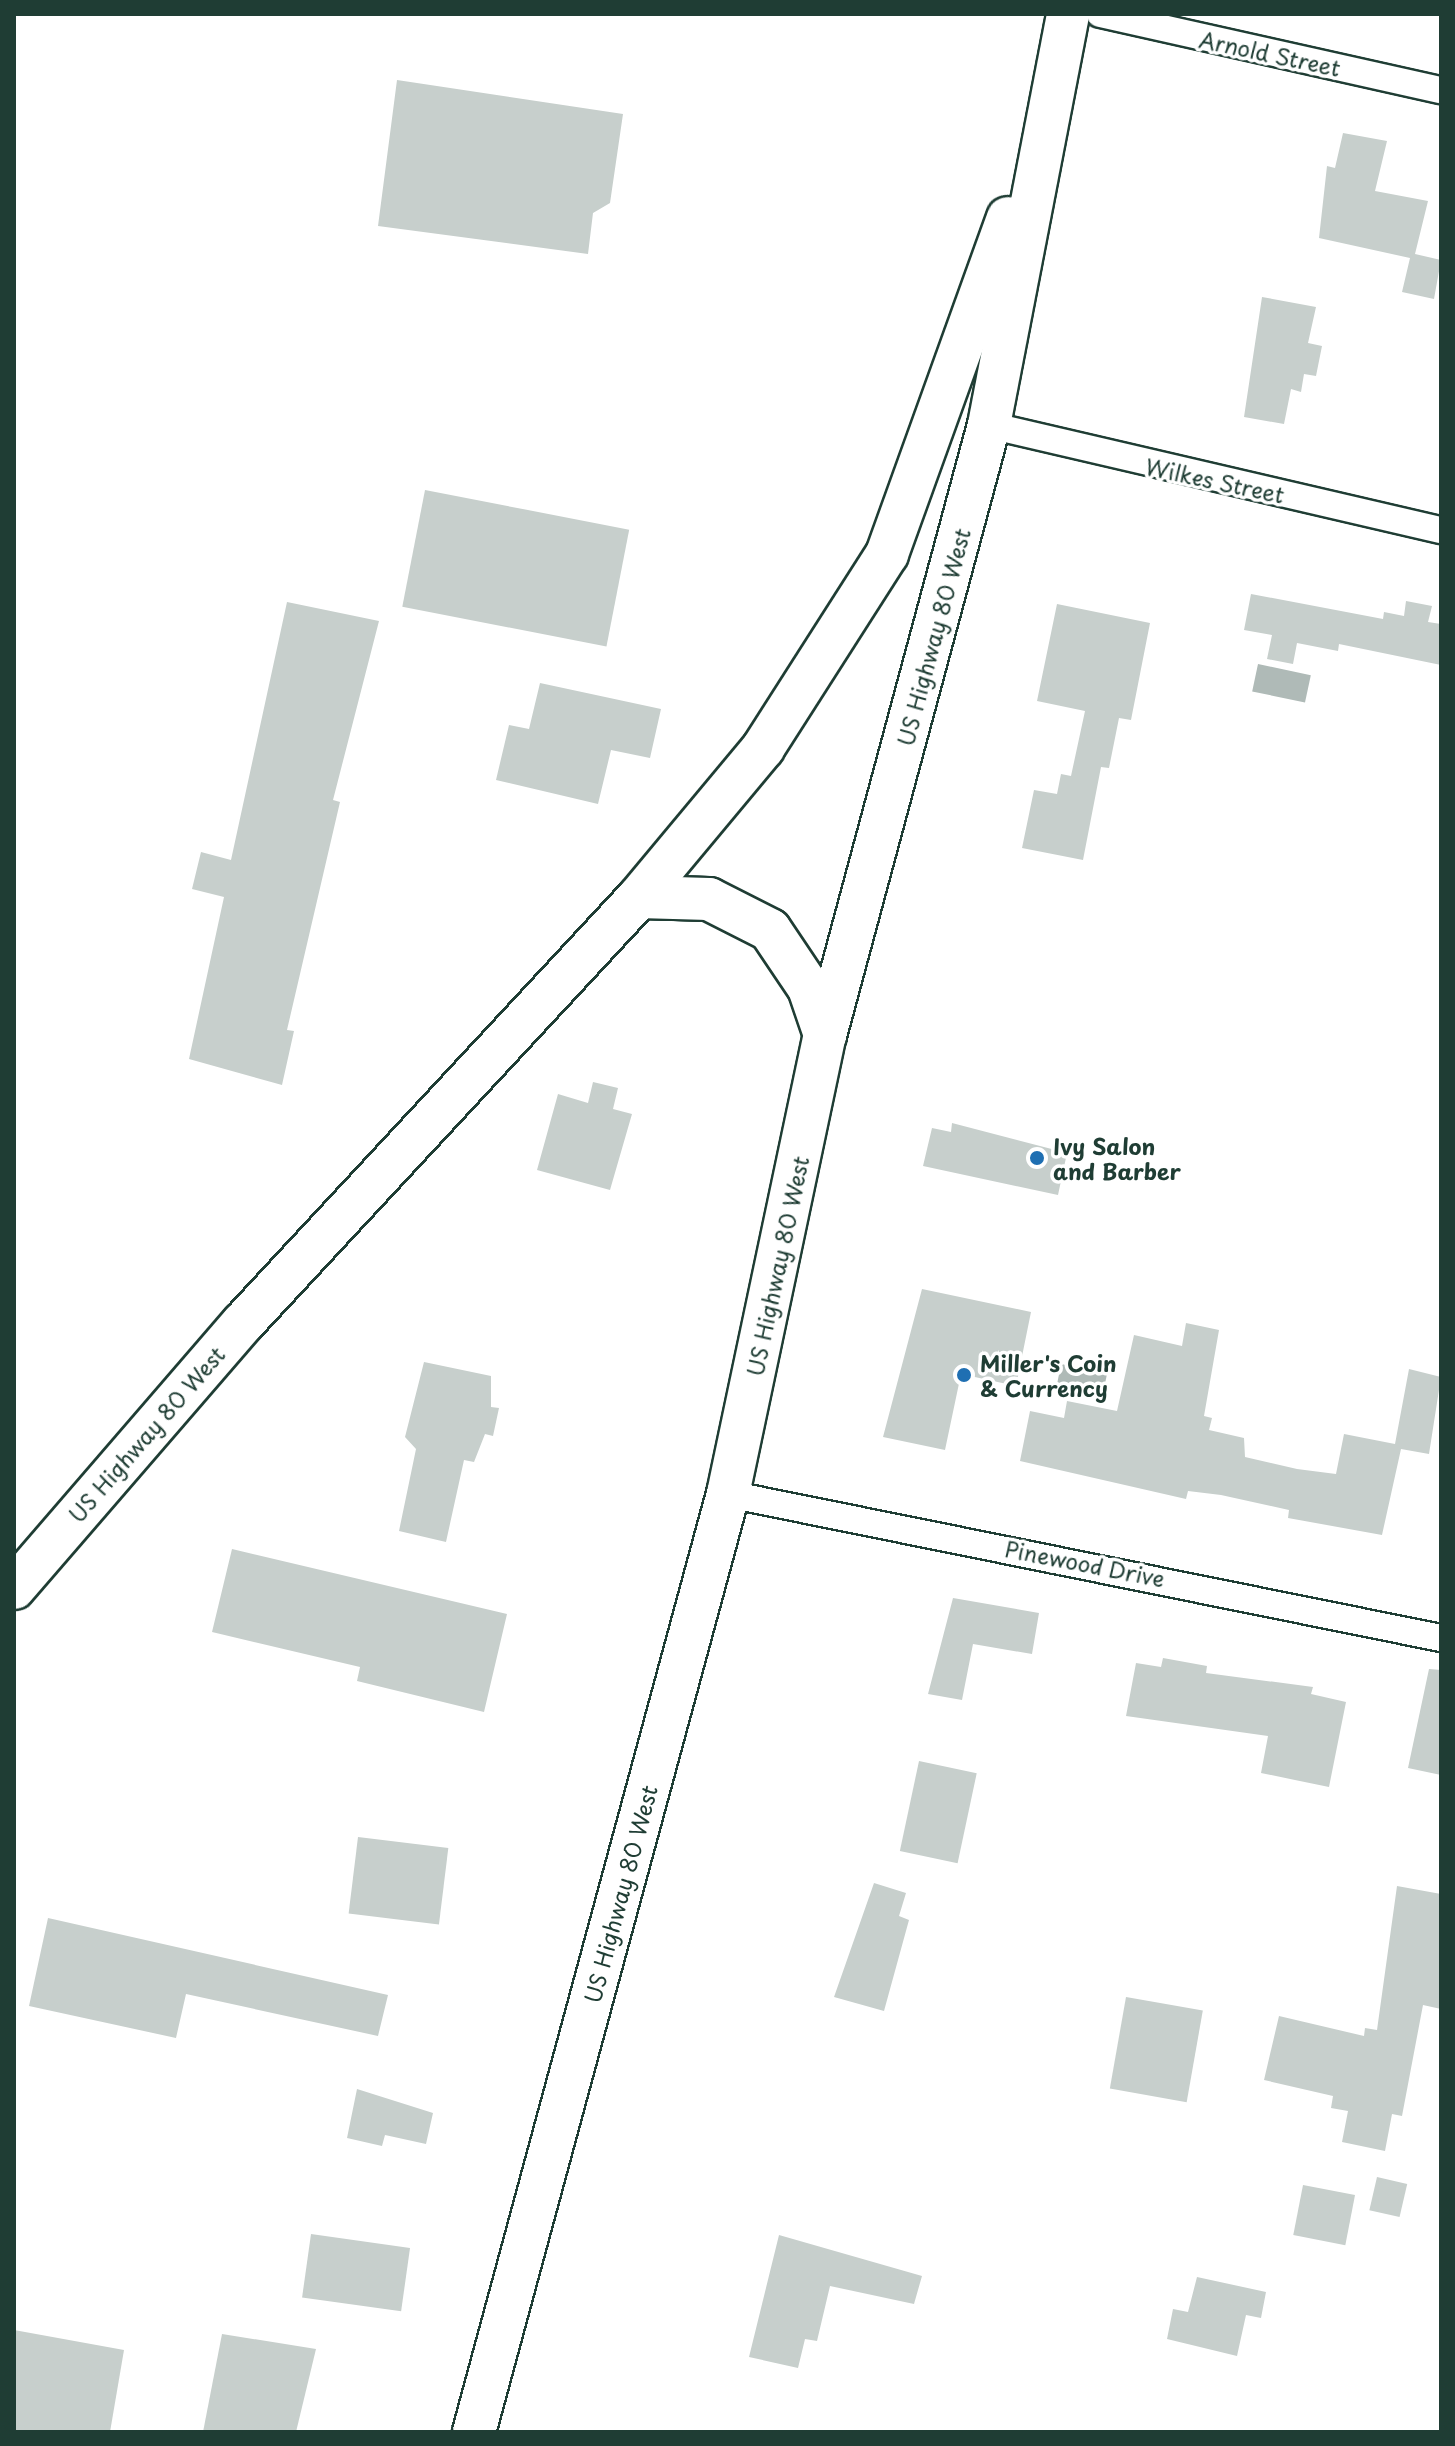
<!DOCTYPE html>
<html>
<head>
<meta charset="utf-8">
<style>
  body { margin:0 }
  #map { position:relative; width:1455px; height:2446px; overflow:hidden; background:#fff; font-family:"Playpen Sans",sans-serif }
  div>[style] { position:absolute }
  .water>* { inset:0; background:#afbab7; transform-origin:0 0 }
  .building>* { inset:0; background:#c7cfcc; transform-origin:0 0 }
  .roads { filter:drop-shadow(2px 0 #1f3d34) drop-shadow(-2px 0 #1f3d34) drop-shadow(0 2px #1f3d34) drop-shadow(0 -2px #1f3d34) }
  .minor>* { height:26px; margin:-13px; padding:0 13px; transform-origin:13px; border-radius:13px; background:#fff }
  .primary>* { height:42px; margin:-21px; padding:0 21px; transform-origin:21px; border-radius:21px; background:#fff }
  .dots>* { width:22px; height:22px; translate:-50% -50%; box-sizing:border-box; border:4px solid #fff; border-radius:50% }
  span { translate:-50% -50%; white-space:nowrap; text-align:center; line-height:1.15; -webkit-text-stroke:7px #fff; paint-order:stroke }
  .street-label { font-size:22px; color:#1f3d34 }
  .poi-label { font-size:22px; color:#1f3d34; font-weight:700 }
  .left { translate:0 -50%; text-align:left }
  .frame { position:absolute; inset:0; border:16px solid #1f3d34; pointer-events:none }
</style>
</head>
<body>
<div id="map">
  <div class="water">
    <div style="left:1258px;top:664px;width:54px;height:28px;rotate:12deg"></div>
    <div style="left:1061px;top:1364px;width:47px;height:23px;rotate:11deg"></div>
  </div>
  <div class="building">
    <div style="clip-path:polygon(397px 80px,623px 114px,610px 203px,593px 213px,588px 254px,378px 226px)"></div>
    <div style="clip-path:polygon(1343px 133px,1387px 141px,1375px 191px,1428px 201px,1415px 254px,1441px 260px,1434px 299px,1402px 292px,1410px 258px,1319px 238px,1327px 166px,1335px 168px)"></div>
    <div style="clip-path:polygon(1262px 297px,1316px 307px,1308px 343px,1322px 346px,1316px 376px,1304px 374px,1301px 392px,1291px 389px,1284px 424px,1244px 417px)"></div>
    <div style="left:425px;top:490px;width:208px;height:119px;rotate:11deg"></div>
    <div style="clip-path:polygon(1251px 594px,1383px 619px,1384px 612px,1404px 616px,1406px 601px,1432px 606px,1428px 622px,1441px 624px,1441px 665px,1339px 644px,1338px 651px,1297px 643px,1293px 664px,1267px 659px,1272px 635px,1244px 630px)"></div>
    <div style="clip-path:polygon(287px 602px,379px 621px,333px 800px,340px 802px,287px 1030px,294px 1031px,282px 1085px,189px 1059px,224px 897px,192px 889px,201px 852px,231px 860px)"></div>
    <div style="clip-path:polygon(1057px 604px,1150px 623px,1131px 720px,1119px 718px,1109px 768px,1101px 767px,1083px 860px,1022px 848px,1034px 790px,1057px 794px,1061px 774px,1071px 776px,1085px 711px,1037px 701px)"></div>
    <div style="clip-path:polygon(540px 683px,661px 709px,650px 758px,611px 750px,598px 804px,496px 780px,509px 725px,529px 729px)"></div>
    <div style="clip-path:polygon(593px 1082px,618px 1088px,613px 1109px,632px 1114px,610px 1190px,537px 1170px,558px 1094px,588px 1103px)"></div>
    <div style="clip-path:polygon(952px 1123px,1067px 1153px,1058px 1195px,923px 1166px,932px 1128px,951px 1132px)"></div>
    <div style="clip-path:polygon(922px 1289px,1031px 1312px,1016px 1386px,961px 1374px,945px 1450px,883px 1437px)"></div>
    <div style="clip-path:polygon(1186px 1323px,1219px 1330px,1204px 1416px,1212px 1418px,1209px 1430px,1244px 1438px,1245px 1457px,1297px 1469px,1336px 1474px,1344px 1434px,1395px 1444px,1409px 1369px,1441px 1377px,1429px 1454px,1401px 1449px,1382px 1535px,1288px 1518px,1289px 1510px,1221px 1495px,1188px 1491px,1186px 1499px,1020px 1461px,1030px 1411px,1064px 1418px,1067px 1401px,1117px 1411px,1134px 1335px,1182px 1346px)"></div>
    <div style="clip-path:polygon(424px 1362px,491px 1376px,491px 1407px,499px 1408px,493px 1436px,485px 1434px,474px 1462px,464px 1460px,446px 1542px,399px 1531px,416px 1449px,405px 1437px)"></div>
    <div style="clip-path:polygon(232px 1549px,507px 1614px,484px 1712px,357px 1681px,360px 1667px,212px 1632px)"></div>
    <div style="clip-path:polygon(953px 1598px,1039px 1613px,1032px 1654px,973px 1644px,962px 1700px,928px 1694px)"></div>
    <div style="clip-path:polygon(1163px 1658px,1207px 1666px,1206px 1673px,1313px 1687px,1311px 1694px,1346px 1702px,1329px 1787px,1261px 1773px,1268px 1736px,1126px 1716px,1136px 1663px,1161px 1667px)"></div>
    <div style="clip-path:polygon(1429px 1669px,1441px 1670px,1441px 1775px,1408px 1768px)"></div>
    <div style="left:919px;top:1761px;width:59px;height:92px;rotate:12deg"></div>
    <div style="left:358px;top:1837px;width:91px;height:77px;rotate:7deg"></div>
    <div style="clip-path:polygon(874px 1883px,906px 1893px,899px 1916px,909px 1920px,884px 2011px,834px 1997px)"></div>
    <div style="clip-path:polygon(1397px 1886px,1441px 1894px,1441px 2009px,1423px 2005px,1402px 2116px,1392px 2114px,1385px 2151px,1342px 2142px,1348px 2111px,1331px 2108px,1333px 2096px,1264px 2080px,1279px 2016px,1364px 2036px,1365px 2028px,1377px 2030px)"></div>
    <div style="clip-path:polygon(48px 1918px,388px 1995px,378px 2036px,186px 1994px,176px 2038px,29px 2006px)"></div>
    <div style="left:1126px;top:1997px;width:78px;height:93px;rotate:10deg"></div>
    <div style="clip-path:polygon(357px 2089px,433px 2113px,426px 2144px,385px 2135px,382px 2146px,347px 2138px)"></div>
    <div style="left:1377px;top:2177px;width:31px;height:34px;rotate:13deg"></div>
    <div style="left:1303px;top:2185px;width:53px;height:51px;rotate:11deg"></div>
    <div style="left:311px;top:2234px;width:100px;height:64px;rotate:8deg"></div>
    <div style="clip-path:polygon(779px 2235px,922px 2276px,914px 2304px,830px 2286px,817px 2341px,805px 2339px,798px 2368px,749px 2357px)"></div>
    <div style="clip-path:polygon(1197px 2277px,1266px 2292px,1261px 2318px,1246px 2315px,1237px 2356px,1167px 2339px,1173px 2309px,1188px 2312px)"></div>
    <div style="clip-path:polygon(14px 2330px,124px 2350px,110px 2432px,14px 2432px)"></div>
    <div style="clip-path:polygon(222px 2334px,316px 2349px,296px 2432px,203px 2432px)"></div>
  </div>
  <div class="roads">
    <div class="minor">
      <div style="left:1100px;top:14px;width:349px;rotate:12.6deg"></div>
      <div style="left:989px;top:425px;width:464px;rotate:13.1deg"></div>
      <div style="left:728px;top:1494px;width:727px;rotate:11.42deg"></div>
    </div>
    <div class="primary">
      <div style="left:639px;top:897px;width:70px;rotate:1.6deg"></div>
      <div style="left:709px;top:899px;width:68px;rotate:26.9deg"></div>
      <div style="left:770px;top:930px;width:70px;rotate:56.1deg"></div>
      <div style="left:809px;top:988px;width:50px;rotate:71.2deg"></div>
      <div style="left:14px;top:1588px;width:350px;rotate:-49.2deg"></div>
      <div style="left:243px;top:1323px;width:582px;rotate:-47.09deg"></div>
      <div style="left:639px;top:897px;width:194px;rotate:-50.2deg"></div>
      <div style="left:763px;top:748px;width:230px;rotate:-57.4deg"></div>
      <div style="left:887px;top:554px;width:357px;rotate:-70.2deg"></div>
      <div style="left:474px;top:2432px;width:972px;rotate:-74.85deg"></div>
      <div style="left:728px;top:1494px;width:469px;rotate:-78.1deg"></div>
      <div style="left:825px;top:1035px;width:632px;rotate:-74.95deg"></div>
      <div style="left:989px;top:425px;width:419px;rotate:-79.1deg"></div>
    </div>
  </div>
  <div class="dots">
    <div style="left:1037px;top:1158px;background:#1f6fb2"></div>
    <div style="left:964px;top:1375px;background:#1f6fb2"></div>
  </div>
  <div class="street-label">
    <span style="left:1270px;top:53px;rotate:12deg">Arnold Street</span>
    <span style="left:1215px;top:480px;rotate:12deg">Wilkes Street</span>
    <span style="left:933px;top:637px;rotate:-75deg">US Highway 80 West</span>
    <span style="left:777px;top:1266px;rotate:-78deg">US Highway 80 West</span>
    <span style="left:146px;top:1434px;rotate:-49deg">US Highway 80 West</span>
    <span style="left:1085px;top:1563px;rotate:11deg">Pinewood Drive</span>
    <span style="left:620px;top:1894px;rotate:-75deg">US Highway 80 West</span>
  </div>
  <div class="poi-label">
    <span class="left" style="left:1053px;top:1158px">Ivy Salon<br>and Barber</span>
    <span class="left" style="left:980px;top:1375px">Miller's Coin<br>&amp; Currency</span>
  </div>
  <div class="frame"></div>
</div>
</body>
</html>
